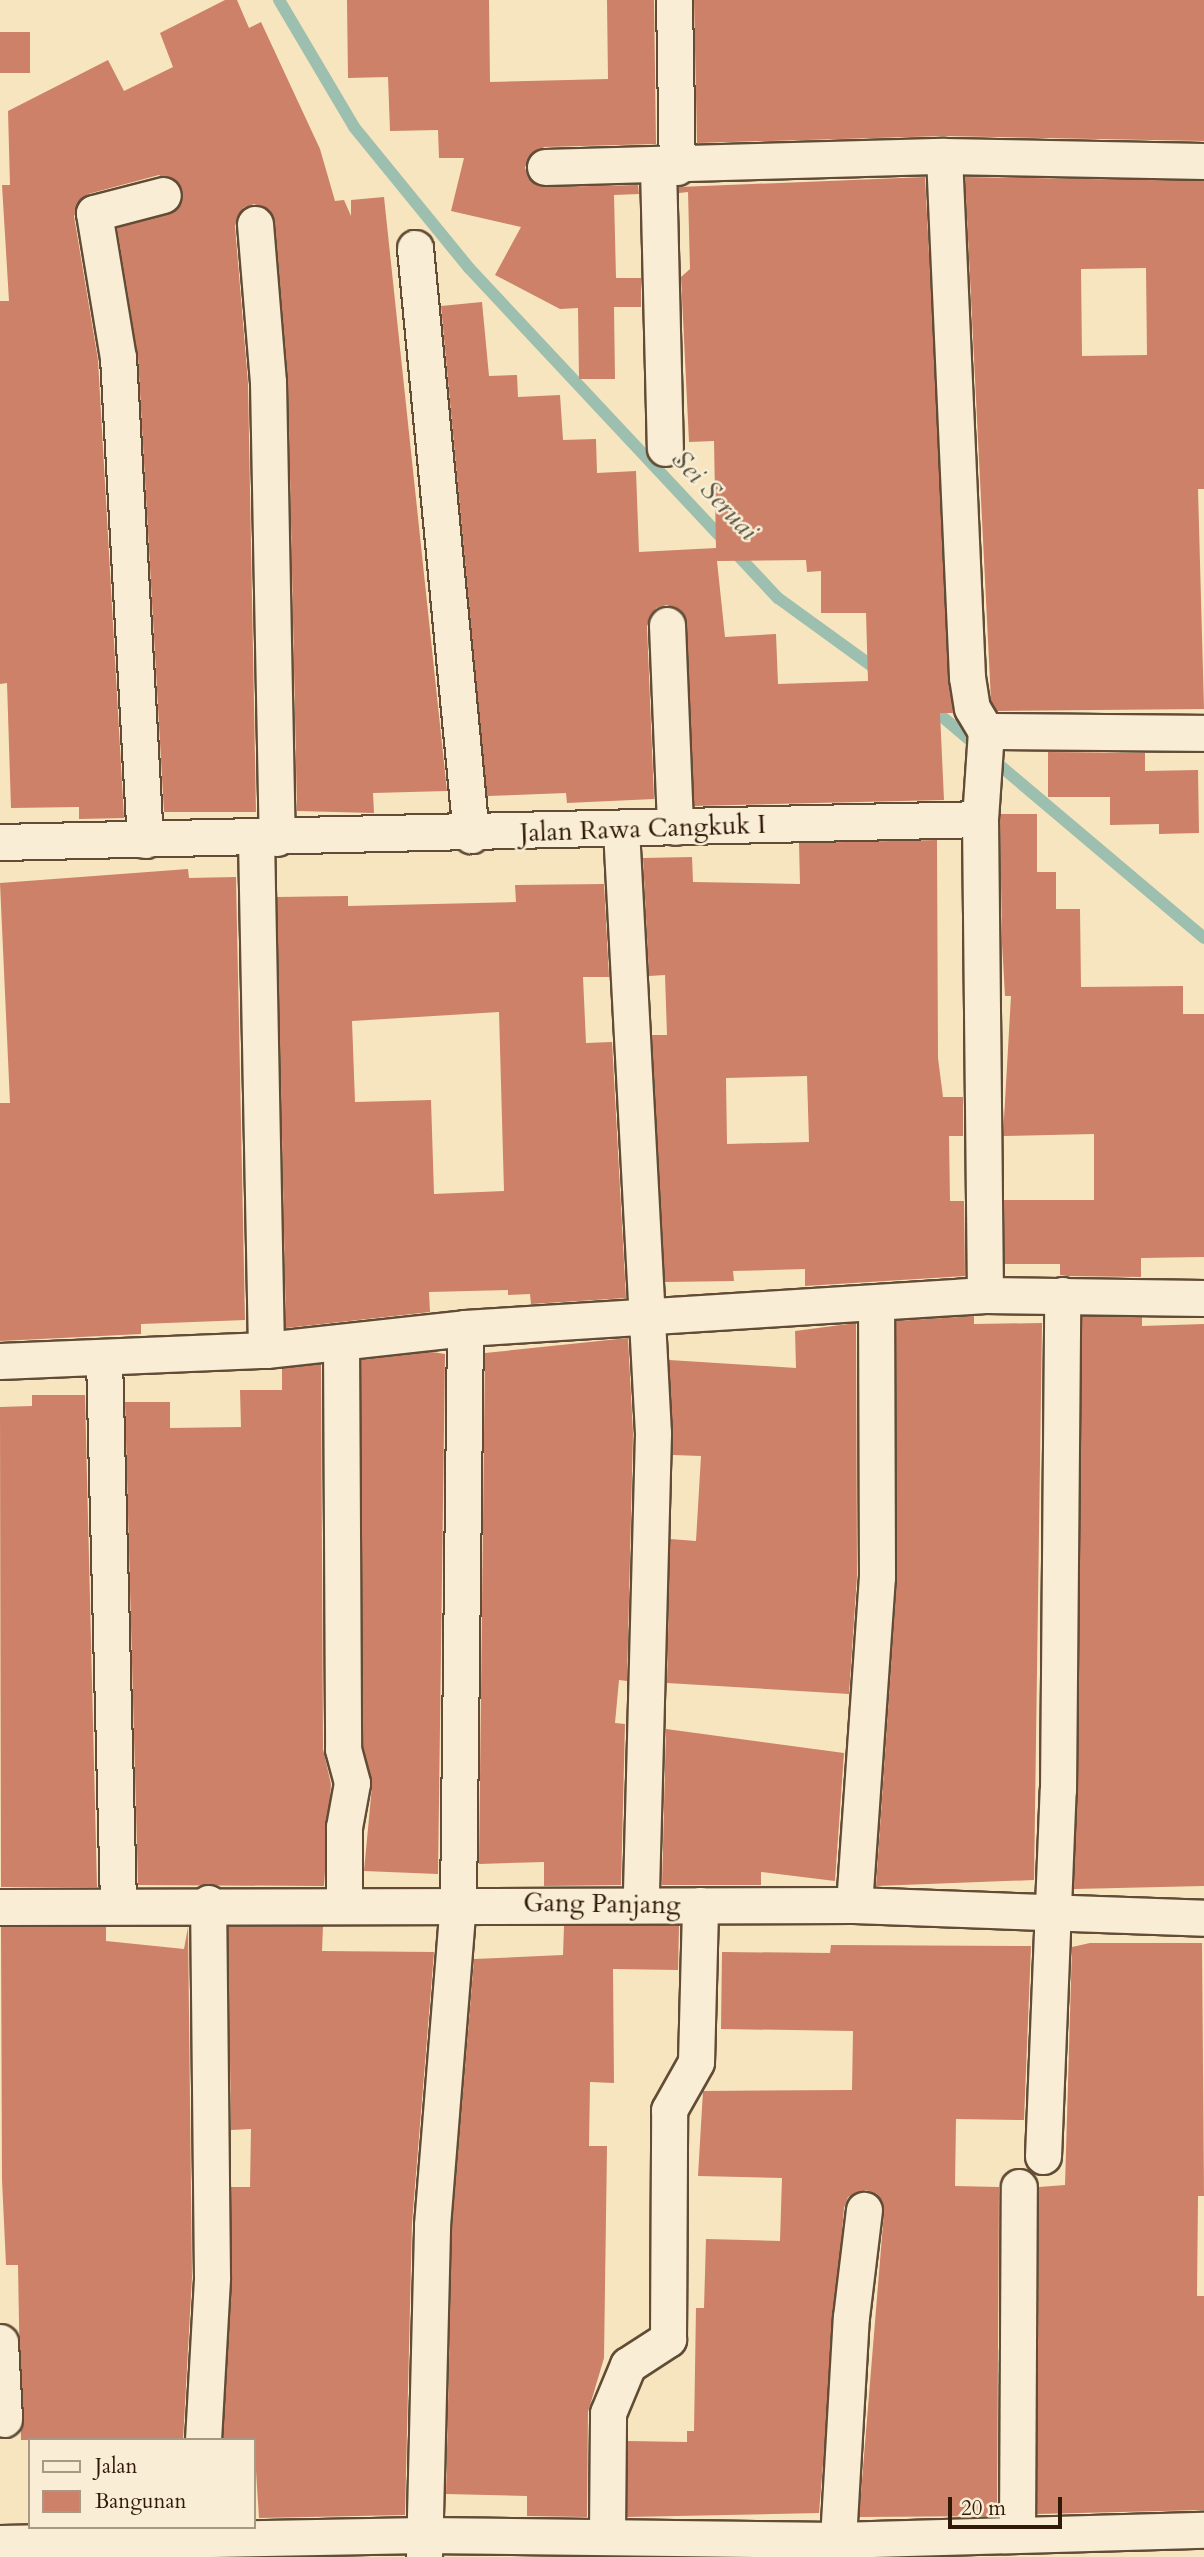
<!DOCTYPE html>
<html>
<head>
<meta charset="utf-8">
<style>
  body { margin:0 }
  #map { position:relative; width:1204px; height:2557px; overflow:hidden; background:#f6e5bf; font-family:Cardo,serif }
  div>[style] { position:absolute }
  .stream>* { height:12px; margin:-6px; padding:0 6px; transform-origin:6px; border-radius:6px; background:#9dbfaf }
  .building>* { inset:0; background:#cc8168; transform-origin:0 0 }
  .roads { filter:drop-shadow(2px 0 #624c36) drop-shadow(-2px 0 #624c36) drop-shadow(0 2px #624c36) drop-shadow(0 -2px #624c36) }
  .street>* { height:35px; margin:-17.5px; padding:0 17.5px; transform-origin:17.5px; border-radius:17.5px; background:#f9eed5 }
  span { translate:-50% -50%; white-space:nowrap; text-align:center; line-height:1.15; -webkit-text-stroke:5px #f9eed5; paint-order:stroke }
  .street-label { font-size:26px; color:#301908 }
  .water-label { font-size:28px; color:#565342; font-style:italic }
  .legend { position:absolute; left:28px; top:2438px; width:228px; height:91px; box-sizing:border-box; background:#f9eed5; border:2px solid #a99983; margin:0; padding:9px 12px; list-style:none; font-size:21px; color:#301908 }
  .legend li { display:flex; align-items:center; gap:14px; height:35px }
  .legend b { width:35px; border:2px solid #a99983 }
  .scale { position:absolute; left:948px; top:2497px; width:114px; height:32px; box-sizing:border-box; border:4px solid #301908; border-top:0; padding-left:9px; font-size:21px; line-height:24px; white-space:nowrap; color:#301908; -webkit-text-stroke:5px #f9eed5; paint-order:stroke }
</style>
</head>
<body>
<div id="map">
  <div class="stream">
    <div style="left:279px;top:0;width:147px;rotate:59.4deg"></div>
    <div style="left:354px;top:127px;width:182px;rotate:50.8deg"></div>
    <div style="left:469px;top:268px;width:452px;rotate:46.9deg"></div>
    <div style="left:778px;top:598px;width:125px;rotate:35.9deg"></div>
    <div style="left:926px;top:703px;width:364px;rotate:40.2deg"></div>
  </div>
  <div class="building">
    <div style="clip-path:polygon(225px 0,237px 0,249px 28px,261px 22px,320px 149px,335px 201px,344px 200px,351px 216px,351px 200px,384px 197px,447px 791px,373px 793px,374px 813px,297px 811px,288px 380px,275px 222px,271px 212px,254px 204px,243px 208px,235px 226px,248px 383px,256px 812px,164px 812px,138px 357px,117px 228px,178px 209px,182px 189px,159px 175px,88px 194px,74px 216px,98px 360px,124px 818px,79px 819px,79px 807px,11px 808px,7px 683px,0 684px,0 301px,9px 301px,2px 185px,10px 185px,8px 111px,108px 60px,124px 91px,173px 67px,160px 33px)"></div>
    <div style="clip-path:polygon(347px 0,489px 0,490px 82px,608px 79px,607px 0,654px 0,656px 144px,544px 147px,525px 167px,528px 178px,545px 187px,638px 185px,639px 194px,614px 195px,616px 278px,641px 278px,641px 307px,614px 307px,615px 379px,579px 379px,578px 308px,560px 309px,495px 275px,521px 227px,451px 211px,464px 158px,439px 158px,438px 130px,390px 131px,388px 77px,348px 78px)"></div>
    <div style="clip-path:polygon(694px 0,1204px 0,1204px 141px,944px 136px,697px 143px)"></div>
    <div style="left:30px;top:32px;width:41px;height:30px;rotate:90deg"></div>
    <div style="clip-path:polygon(evenodd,925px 177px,953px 713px,940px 713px,944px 800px,694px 806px,687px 624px,684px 614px,667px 605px,656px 608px,647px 626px,654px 799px,567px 803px,566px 793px,487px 796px,441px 306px,482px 302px,489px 376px,517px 375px,518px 397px,560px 395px,563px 440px,596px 439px,597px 473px,636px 471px,639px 552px,716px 548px,714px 441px,689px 442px,681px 277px,690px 269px,688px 192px,679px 193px,679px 187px,925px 177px,806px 560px,807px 572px,821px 571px,821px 613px,866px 613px,868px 681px,778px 684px,776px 634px,725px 637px,717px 561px,806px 560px)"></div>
    <div style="clip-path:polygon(evenodd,965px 177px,1204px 181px,1204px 489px,1198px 489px,1204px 709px,997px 711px,991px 701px,965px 177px,1146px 268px,1147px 355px,1082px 356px,1081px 269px,1146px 268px)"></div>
    <div style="clip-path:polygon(1048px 752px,1145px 753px,1145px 771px,1198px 770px,1199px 833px,1159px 834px,1159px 824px,1110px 825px,1110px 797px,1048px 797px)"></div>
    <div style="clip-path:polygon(1000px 814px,1037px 814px,1037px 872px,1056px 872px,1056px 909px,1080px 909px,1081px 987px,1183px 986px,1183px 1014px,1204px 1014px,1204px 1257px,1141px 1258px,1141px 1277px,1067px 1276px,1060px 1275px,1060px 1264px,1005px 1264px,1004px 1200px,1094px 1200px,1094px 1134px,1003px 1136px,1011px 996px,1005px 996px,1002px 943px)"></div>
    <div style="clip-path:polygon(evenodd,937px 840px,938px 1058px,943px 1097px,963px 1097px,963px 1136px,949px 1136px,950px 1201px,964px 1201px,965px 1276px,805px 1286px,805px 1269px,733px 1271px,734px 1281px,665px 1282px,652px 1035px,667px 1035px,665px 975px,649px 976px,643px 858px,692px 857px,693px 882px,800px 884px,799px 843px,937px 840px,807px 1076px,809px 1142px,727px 1144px,726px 1078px,807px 1076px)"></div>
    <div style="clip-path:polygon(188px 869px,189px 878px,236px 877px,245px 1320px,141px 1324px,141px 1334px,0 1341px,0 1103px,10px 1103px,0 883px)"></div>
    <div style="clip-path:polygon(evenodd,604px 884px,609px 977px,583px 977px,586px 1043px,612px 1042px,626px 1298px,531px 1304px,530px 1294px,508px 1295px,508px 1290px,429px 1292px,430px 1312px,286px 1328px,277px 897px,348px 896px,348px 906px,516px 902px,515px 885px,604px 884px,499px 1012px,504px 1191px,434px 1194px,431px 1100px,355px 1102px,352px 1021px,499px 1012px)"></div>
    <div style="clip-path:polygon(974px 1316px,974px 1324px,1042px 1323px,1034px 1880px,876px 1886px,897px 1578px,896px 1321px)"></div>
    <div style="clip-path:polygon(1082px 1316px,1142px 1317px,1142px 1326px,1204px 1324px,1204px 1886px,1074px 1889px)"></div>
    <div style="clip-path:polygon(856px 1323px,857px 1576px,849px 1694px,667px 1683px,670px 1539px,696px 1541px,701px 1456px,673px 1455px,669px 1360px,796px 1368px,795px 1331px)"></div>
    <div style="clip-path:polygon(628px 1338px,633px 1433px,627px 1681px,619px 1680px,615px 1723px,625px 1724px,621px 1885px,544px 1886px,544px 1862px,479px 1864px,485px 1353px)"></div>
    <div style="clip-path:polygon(432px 1352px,445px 1354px,438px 1874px,364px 1871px,372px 1786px,363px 1746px,361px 1360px)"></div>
    <div style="clip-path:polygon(321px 1364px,323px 1749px,331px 1784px,324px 1886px,138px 1885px,125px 1402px,170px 1402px,170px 1428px,241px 1427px,240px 1390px,282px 1390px,282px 1368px)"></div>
    <div style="clip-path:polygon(32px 1395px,85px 1395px,97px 1887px,1px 1887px,0 1407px,32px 1406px)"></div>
    <div style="clip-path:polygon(666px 1729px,844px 1753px,835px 1881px,761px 1872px,761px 1885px,662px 1885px)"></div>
    <div style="clip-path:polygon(323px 1926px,322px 1951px,434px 1952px,412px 2223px,405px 2515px,259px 2518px,254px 2440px,223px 2440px,231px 2187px,250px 2187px,251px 2129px,231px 2130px,228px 1927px)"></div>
    <div style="clip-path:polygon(564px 1926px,679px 1926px,678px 1970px,613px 1969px,614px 2083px,590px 2082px,589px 2146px,607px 2146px,604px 2358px,588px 2412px,587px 2517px,527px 2516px,527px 2496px,446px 2494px,452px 2226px,474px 1959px,563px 1955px)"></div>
    <div style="clip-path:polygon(1px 1927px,106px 1927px,106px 1941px,184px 1949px,188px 1927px,192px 2277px,183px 2440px,21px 2440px,18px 2265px,6px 2265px,2px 2180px)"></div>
    <div style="clip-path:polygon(1090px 1943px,1202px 1943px,1204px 2196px,1198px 2196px,1197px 2296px,1204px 2296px,1204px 2510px,1037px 2514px,1039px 2187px,1065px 2185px,1072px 1947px)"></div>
    <div style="clip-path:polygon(831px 1945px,1031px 1946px,1024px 2120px,956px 2119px,955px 2186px,999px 2187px,997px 2516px,859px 2517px,884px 2212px,877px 2194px,866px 2190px,848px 2197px,844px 2208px,819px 2513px,627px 2517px,628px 2441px,687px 2442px,687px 2431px,694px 2431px,696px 2308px,704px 2308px,706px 2239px,780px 2241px,782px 2178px,698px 2176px,703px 2091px,852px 2090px,853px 2031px,721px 2029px,722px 1952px,830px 1953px)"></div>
  </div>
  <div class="roads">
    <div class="street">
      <div style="left:674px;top:0;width:167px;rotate:89deg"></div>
      <div style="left:944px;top:156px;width:522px;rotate:87.47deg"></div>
      <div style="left:967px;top:677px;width:31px;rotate:81deg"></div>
      <div style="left:972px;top:708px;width:27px;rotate:59deg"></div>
      <div style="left:545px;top:167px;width:399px;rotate:-1.6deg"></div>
      <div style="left:944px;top:156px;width:260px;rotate:1.1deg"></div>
      <div style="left:658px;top:167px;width:281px;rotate:88.6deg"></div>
      <div style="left:255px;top:224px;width:159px;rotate:85.3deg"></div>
      <div style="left:268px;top:382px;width:456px;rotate:88.9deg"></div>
      <div style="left:415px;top:248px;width:590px;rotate:84.55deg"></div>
      <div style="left:667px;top:625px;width:202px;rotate:87.7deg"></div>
      <div style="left:980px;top:819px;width:476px;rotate:89.4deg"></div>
      <div style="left:621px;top:829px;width:605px;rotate:86.97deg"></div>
      <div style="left:653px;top:1433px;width:472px;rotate:91.5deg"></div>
      <div style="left:256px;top:838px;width:512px;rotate:88.88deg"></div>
      <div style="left:145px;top:840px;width:483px;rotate:-93.2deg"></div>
      <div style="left:118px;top:358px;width:147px;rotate:-99.4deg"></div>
      <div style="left:94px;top:213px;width:71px;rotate:-14.6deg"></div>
      <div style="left:0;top:842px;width:980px;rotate:-1.34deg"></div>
      <div style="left:980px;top:819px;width:88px;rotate:-86.1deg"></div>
      <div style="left:986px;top:731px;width:218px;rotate:0.5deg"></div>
      <div style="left:341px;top:1342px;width:407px;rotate:89.7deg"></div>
      <div style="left:343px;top:1749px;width:35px;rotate:75deg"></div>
      <div style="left:352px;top:1783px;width:45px;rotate:100.3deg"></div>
      <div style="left:344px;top:1827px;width:75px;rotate:90deg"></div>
      <div style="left:104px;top:1358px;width:546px;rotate:88.53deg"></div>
      <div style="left:0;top:1361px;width:266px;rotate:-2.4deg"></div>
      <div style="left:266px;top:1350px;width:200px;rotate:-6.3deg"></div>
      <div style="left:465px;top:1328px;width:521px;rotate:-3.63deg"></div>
      <div style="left:985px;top:1295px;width:219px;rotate:0.8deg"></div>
      <div style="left:854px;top:1905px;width:329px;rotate:-86deg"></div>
      <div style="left:877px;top:1577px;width:274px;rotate:-90.2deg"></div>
      <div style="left:0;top:1907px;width:854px;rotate:-0.13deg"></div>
      <div style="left:854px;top:1905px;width:350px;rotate:2.1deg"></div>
      <div style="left:1043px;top:2156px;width:366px;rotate:-87.7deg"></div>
      <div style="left:1058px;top:1790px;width:495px;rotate:-89.5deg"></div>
      <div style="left:0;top:2342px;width:77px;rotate:87deg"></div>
      <div style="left:203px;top:2440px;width:163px;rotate:-86.8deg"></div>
      <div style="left:212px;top:2277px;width:374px;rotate:-90.6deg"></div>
      <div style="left:1017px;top:2534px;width:347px;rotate:-89.7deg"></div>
      <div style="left:607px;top:2535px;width:122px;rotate:-89.5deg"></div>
      <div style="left:608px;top:2413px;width:52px;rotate:-67.4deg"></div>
      <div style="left:628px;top:2365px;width:48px;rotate:-33deg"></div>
      <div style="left:668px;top:2339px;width:229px;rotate:-89.7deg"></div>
      <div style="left:669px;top:2110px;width:55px;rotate:-60.6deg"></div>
      <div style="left:696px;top:2062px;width:157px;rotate:-88.5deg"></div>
      <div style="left:0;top:2543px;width:423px;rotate:-1.1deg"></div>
      <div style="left:423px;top:2535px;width:414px;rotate:0.7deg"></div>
      <div style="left:837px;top:2540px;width:367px;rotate:-1.6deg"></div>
      <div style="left:424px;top:2557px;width:332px;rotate:-88.6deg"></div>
      <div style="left:432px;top:2225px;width:324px;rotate:-85.4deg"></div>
      <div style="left:458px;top:1902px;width:574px;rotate:-89.3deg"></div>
      <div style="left:837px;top:2557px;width:240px;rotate:-86.7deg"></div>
      <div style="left:851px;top:2317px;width:108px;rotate:-83.1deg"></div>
    </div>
  </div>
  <div class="street-label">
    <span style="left:643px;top:829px;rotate:-2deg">Jalan Rawa Cangkuk I</span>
    <span style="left:602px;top:1904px;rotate:1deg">Gang Panjang</span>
  </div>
  <div class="water-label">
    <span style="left:715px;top:495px;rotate:47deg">Sei Seruai</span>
  </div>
  <ul class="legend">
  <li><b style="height:9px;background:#f9eed5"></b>Jalan</li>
  <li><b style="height:19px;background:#cc8168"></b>Bangunan</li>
  </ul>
  <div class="scale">20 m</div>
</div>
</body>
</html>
